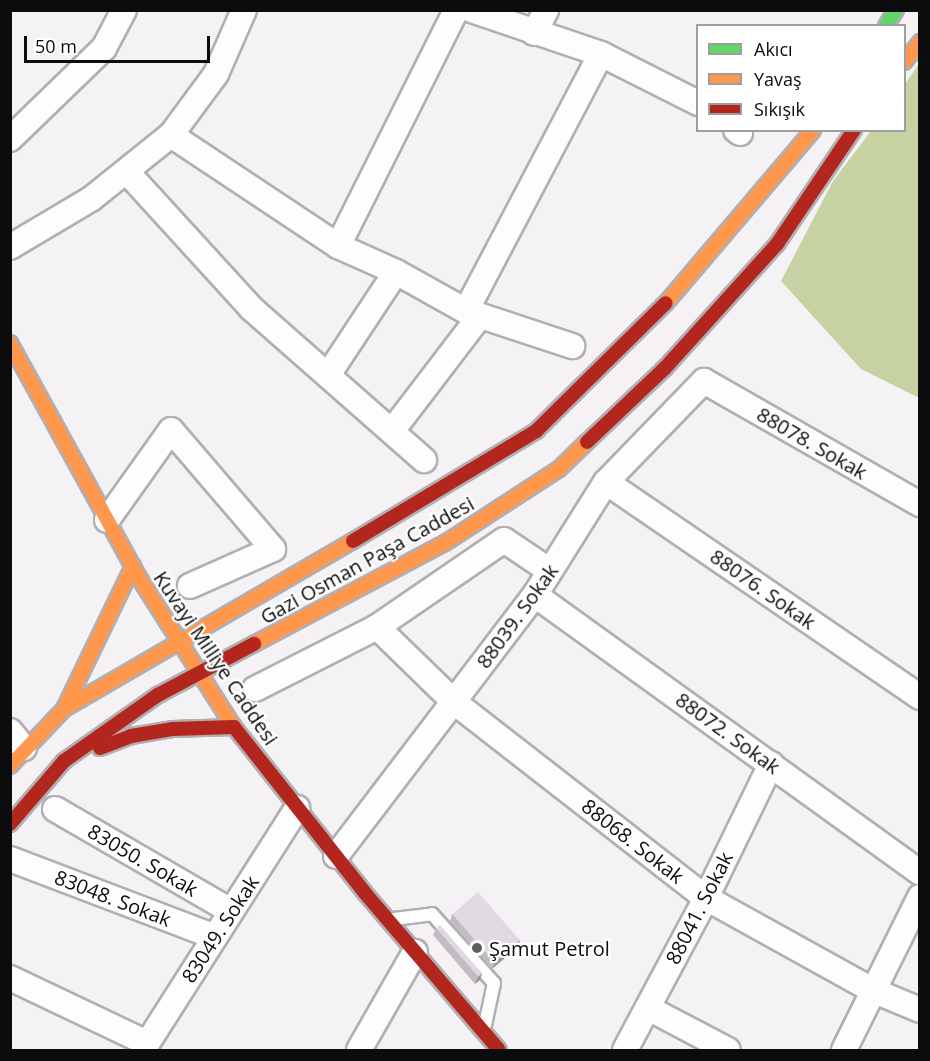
<!DOCTYPE html>
<html>
<head>
<meta charset="utf-8">
<style>
  body { margin:0 }
  #map { position:relative; width:930px; height:1061px; overflow:hidden; background:#f5f2f5; font-family:"Open Sans",sans-serif }
  div>[style] { position:absolute }
  .forest>* { inset:0; background:#c7d2a2 }
  .roads { filter:drop-shadow(2px 0 #b1afb1) drop-shadow(-2px 0 #b1afb1) drop-shadow(0 2px #b1afb1) drop-shadow(0 -2px #b1afb1) }
  .lane>* { height:12px; margin:-6px; padding:0 6px; transform-origin:6px; border-radius:6px; background:#fefdfe }
  .street>* { height:24px; margin:-12px; padding:0 12px; transform-origin:12px; border-radius:12px; background:#fefdfe }
  .fast>* { height:14px; margin:-7px; padding:0 7px; transform-origin:7px; border-radius:7px; background:#63d668 }
  .slow>* { height:14px; margin:-7px; padding:0 7px; transform-origin:7px; border-radius:7px; background:#ff974d }
  .jam>* { height:14px; margin:-7px; padding:0 7px; transform-origin:7px; border-radius:7px; background:#b3261e }
  .wall>* { inset:0; background:#c2bbc2 }
  .shaded-wall>* { inset:0; background:#9e989e }
  .building>* { inset:0; background:#e1d9e2; transform-origin:0 0 }
  .dots>* { width:16px; height:16px; translate:-50% -50%; box-sizing:border-box; border:3px solid #fff; border-radius:50% }
  span { translate:-50% -50%; white-space:nowrap; text-align:center; line-height:1.15; -webkit-text-stroke:4.5px #fff; paint-order:stroke }
  .street-label { font-size:20px; color:#0d0c0d }
  .poi-label { font-size:20px; color:#0d0c0d }
  .left { translate:0 -50%; text-align:left }
  .frame { position:absolute; inset:0; border:12px solid #0d0c0d; pointer-events:none }
  .legend { position:absolute; left:696px; top:24px; width:210px; height:108px; box-sizing:border-box; background:#fff; border:2px solid #9e9e9e; margin:0; padding:8px 10px; list-style:none; font-size:18px; color:#0d0c0d }
  .legend li { display:flex; align-items:center; gap:12px; height:30px }
  .legend b { width:30px; border:2px solid #9e9e9e }
  .scale { position:absolute; left:24px; top:36px; width:186px; height:27px; box-sizing:border-box; border:3px solid #0d0c0d; border-top:0; padding-left:8px; font-size:18px; line-height:21px; white-space:nowrap; color:#0d0c0d; -webkit-text-stroke:4px #fff; paint-order:stroke }
</style>
</head>
<body>
<div id="map">
  <div class="forest">
    <div style="clip-path:polygon(919px 64px,919px 398px,861px 369px,781px 281px,833px 181px,871px 131px,904px 130px,905px 84px)"></div>
  </div>
  <div class="roads">
    <div class="lane">
      <div style="left:394px;top:919px;width:38px;rotate:-7deg"></div>
      <div style="left:432px;top:914px;width:93px;rotate:48.1deg"></div>
      <div style="left:494px;top:983px;width:43px;rotate:102.1deg"></div>
    </div>
    <div class="street">
      <div style="left:471px;top:10px;width:137px;rotate:18.7deg"></div>
      <div style="left:601px;top:54px;width:109px;rotate:26.8deg"></div>
      <div style="left:534px;top:33px;width:26px;rotate:-62deg"></div>
      <div style="left:736px;top:130px;width:5px;rotate:37deg"></div>
      <div style="left:171px;top:135px;width:201px;rotate:33.6deg"></div>
      <div style="left:338px;top:246px;width:64px;rotate:24.1deg"></div>
      <div style="left:396px;top:272px;width:80px;rotate:29.1deg"></div>
      <div style="left:466px;top:311px;width:112px;rotate:18.3deg"></div>
      <div style="left:10px;top:139px;width:131px;rotate:-44.1deg"></div>
      <div style="left:104px;top:48px;width:43px;rotate:-62.2deg"></div>
      <div style="left:127px;top:172px;width:185px;rotate:47.6deg"></div>
      <div style="left:252px;top:309px;width:229px;rotate:41.3deg"></div>
      <div style="left:338px;top:246px;width:264px;rotate:-63.4deg"></div>
      <div style="left:10px;top:247px;width:94px;rotate:-30.7deg"></div>
      <div style="left:91px;top:199px;width:102px;rotate:-38.7deg"></div>
      <div style="left:171px;top:135px;width:76px;rotate:-53.6deg"></div>
      <div style="left:216px;top:74px;width:70px;rotate:-66.4deg"></div>
      <div style="left:466px;top:311px;width:290px;rotate:-62.3deg"></div>
      <div style="left:328px;top:375px;width:123px;rotate:-56.6deg"></div>
      <div style="left:392px;top:431px;width:145px;rotate:-52.6deg"></div>
      <div style="left:606px;top:482px;width:381px;rotate:34.4deg"></div>
      <div style="left:107px;top:520px;width:110px;rotate:-54.6deg"></div>
      <div style="left:171px;top:430px;width:157px;rotate:49.4deg"></div>
      <div style="left:273px;top:549px;width:91px;rotate:156deg"></div>
      <div style="left:535px;top:595px;width:475px;rotate:35.8deg"></div>
      <div style="left:377px;top:627px;width:107px;rotate:44.2deg"></div>
      <div style="left:454px;top:702px;width:319px;rotate:37.9deg"></div>
      <div style="left:706px;top:898px;width:190px;rotate:29deg"></div>
      <div style="left:872px;top:990px;width:52px;rotate:22.6deg"></div>
      <div style="left:255px;top:689px;width:137px;rotate:-26.9deg"></div>
      <div style="left:377px;top:627px;width:154px;rotate:-34.4deg"></div>
      <div style="left:504px;top:540px;width:55px;rotate:34deg"></div>
      <div style="left:10px;top:731px;width:22px;rotate:51deg"></div>
      <div style="left:55px;top:809px;width:203px;rotate:30.1deg"></div>
      <div style="left:336px;top:856px;width:328px;rotate:-52.7deg"></div>
      <div style="left:535px;top:595px;width:133px;rotate:-57.9deg"></div>
      <div style="left:606px;top:482px;width:141px;rotate:-45.9deg"></div>
      <div style="left:704px;top:381px;width:249px;rotate:29.7deg"></div>
      <div style="left:10px;top:859px;width:219px;rotate:20.8deg"></div>
      <div style="left:10px;top:978px;width:152px;rotate:25.4deg"></div>
      <div style="left:648px;top:1008px;width:90px;rotate:27.7deg"></div>
      <div style="left:143px;top:1050px;width:287px;rotate:-57.5deg"></div>
      <div style="left:359px;top:1050px;width:113px;rotate:-60.3deg"></div>
      <div style="left:625px;top:1050px;width:172px;rotate:-61.9deg"></div>
      <div style="left:706px;top:898px;width:149px;rotate:-64.1deg"></div>
      <div style="left:844px;top:1050px;width:171px;rotate:-63.6deg"></div>
    </div>
    <div class="fast">
      <div style="left:886px;top:26px;width:19px;rotate:-58deg"></div>
    </div>
    <div class="slow">
      <div style="left:904px;top:62px;width:26px;rotate:-51deg"></div>
      <div style="left:666px;top:303px;width:227px;rotate:-49.6deg"></div>
      <div style="left:10px;top:343px;width:266px;rotate:61.2deg"></div>
      <div style="left:138px;top:576px;width:179px;rotate:57.6deg"></div>
      <div style="left:254px;top:644px;width:216px;rotate:-27.9deg"></div>
      <div style="left:445px;top:543px;width:136px;rotate:-33deg"></div>
      <div style="left:559px;top:469px;width:39px;rotate:-44deg"></div>
      <div style="left:64px;top:709px;width:159px;rotate:-64.2deg"></div>
      <div style="left:10px;top:766px;width:79px;rotate:-46.5deg"></div>
      <div style="left:64px;top:709px;width:334px;rotate:-30.2deg"></div>
    </div>
    <div class="jam">
      <div style="left:587px;top:442px;width:108px;rotate:-43.5deg"></div>
      <div style="left:665px;top:368px;width:167px;rotate:-47.9deg"></div>
      <div style="left:777px;top:244px;width:138px;rotate:-56deg"></div>
      <div style="left:353px;top:541px;width:214px;rotate:-31deg"></div>
      <div style="left:536px;top:431px;width:182px;rotate:-44.6deg"></div>
      <div style="left:234px;top:727px;width:211px;rotate:51.7deg"></div>
      <div style="left:365px;top:893px;width:206px;rotate:49.5deg"></div>
      <div style="left:100px;top:748px;width:33px;rotate:-21deg"></div>
      <div style="left:131px;top:736px;width:43px;rotate:-9.5deg"></div>
      <div style="left:173px;top:729px;width:61px;rotate:-1.9deg"></div>
      <div style="left:10px;top:824px;width:83px;rotate:-49.4deg"></div>
      <div style="left:64px;top:761px;width:115px;rotate:-35.1deg"></div>
      <div style="left:158px;top:695px;width:109px;rotate:-28deg"></div>
    </div>
  </div>
  <div class="wall">
    <div style="clip-path:polygon(452px 914px,518px 947px,492px 969px,450px 921px)"></div>
    <div style="clip-path:polygon(436px 928px,482px 973px,480px 980px,475px 984px,433px 935px)"></div>
  </div>
  <div class="shaded-wall">
    <div style="clip-path:polygon(520px 940px,518px 947px,492px 969px,495px 962px)"></div>
    <div style="clip-path:polygon(482px 973px,480px 980px,475px 984px,478px 977px)"></div>
  </div>
  <div class="building">
    <div style="left:478px;top:892px;width:64px;height:34px;rotate:49deg"></div>
    <div style="left:440px;top:925px;width:64px;height:5px;rotate:49deg"></div>
  </div>
  <div class="dots">
    <div style="left:477px;top:948px;background:#5e5c5e"></div>
  </div>
  <div class="street-label">
    <span style="left:812px;top:443px;rotate:30deg">88078. Sokak</span>
    <span style="left:367px;top:560px;rotate:-29deg">Gazi Osman Paşa Caddesi</span>
    <span style="left:763px;top:589px;rotate:35deg">88076. Sokak</span>
    <span style="left:517px;top:616px;rotate:-54deg">88039. Sokak</span>
    <span style="left:216px;top:658px;rotate:56deg">Kuvayi Milliye Caddesi</span>
    <span style="left:728px;top:733px;rotate:36deg">88072. Sokak</span>
    <span style="left:633px;top:841px;rotate:38deg">88068. Sokak</span>
    <span style="left:143px;top:860px;rotate:30deg">83050. Sokak</span>
    <span style="left:113px;top:898px;rotate:21deg">83048. Sokak</span>
    <span style="left:699px;top:908px;rotate:-63deg">88041. Sokak</span>
    <span style="left:220px;top:929px;rotate:-57deg">83049. Sokak</span>
  </div>
  <div class="poi-label">
    <span class="left" style="left:489px;top:948px">Şamut Petrol</span>
  </div>
  <div class="frame"></div>
  <ul class="legend">
  <li><b style="height:8px;background:#63d668"></b>Akıcı</li>
  <li><b style="height:8px;background:#ff974d"></b>Yavaş</li>
  <li><b style="height:8px;background:#b3261e"></b>Sıkışık</li>
  </ul>
  <div class="scale">50 m</div>
</div>
</body>
</html>
